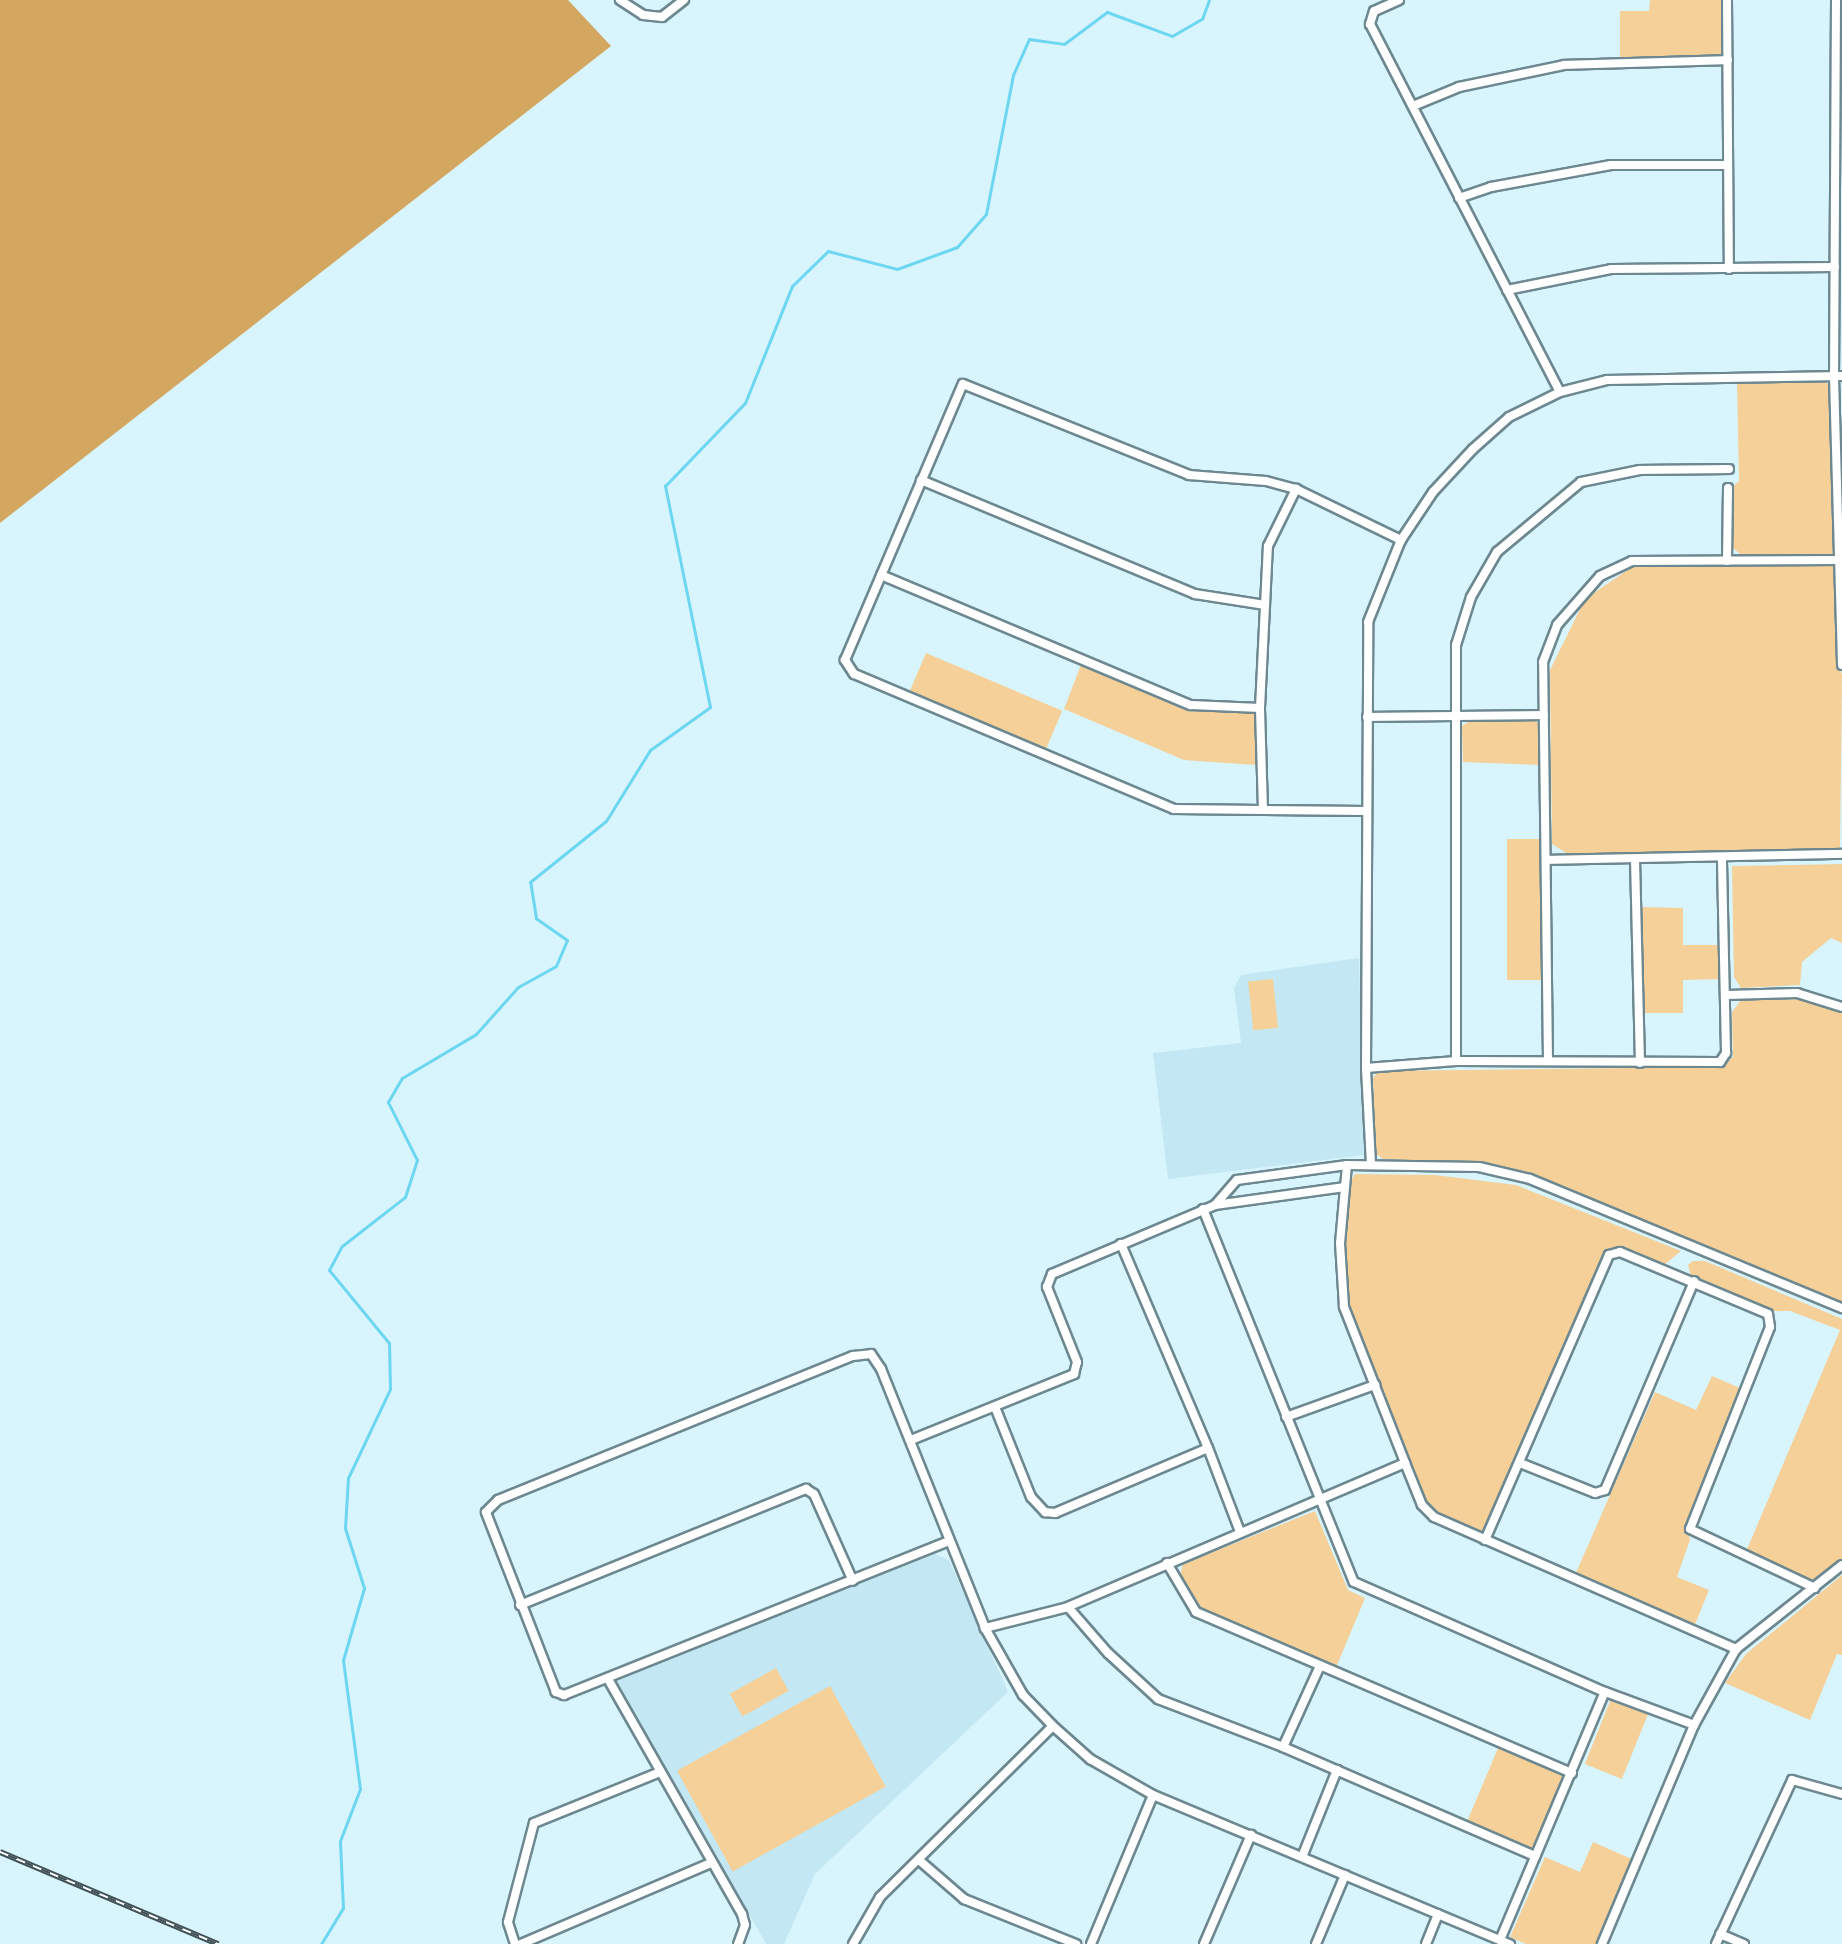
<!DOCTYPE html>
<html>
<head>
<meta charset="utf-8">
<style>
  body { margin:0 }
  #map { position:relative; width:1842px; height:1944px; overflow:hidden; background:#d8f5fe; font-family:"Golos Text",sans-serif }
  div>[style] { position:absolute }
  .built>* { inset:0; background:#c3e8f3 }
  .green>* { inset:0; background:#f5d098; transform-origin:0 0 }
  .forest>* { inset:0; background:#d3a75f }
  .stream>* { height:3px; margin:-1.5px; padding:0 1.5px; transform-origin:1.5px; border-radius:1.5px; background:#6dd6f1 }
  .roads { filter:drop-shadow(2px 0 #6d8890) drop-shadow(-2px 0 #6d8890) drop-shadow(0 2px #6d8890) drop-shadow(0 -2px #6d8890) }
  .minor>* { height:8px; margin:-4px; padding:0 4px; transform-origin:4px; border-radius:4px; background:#fff }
  .rail>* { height:6px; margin-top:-3px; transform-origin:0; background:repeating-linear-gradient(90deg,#fdfdfd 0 9px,#415054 0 18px); box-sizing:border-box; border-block:2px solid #415054 }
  span { translate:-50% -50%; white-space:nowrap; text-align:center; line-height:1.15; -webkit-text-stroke:8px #fdfdfd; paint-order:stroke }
</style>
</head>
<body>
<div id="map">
  <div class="built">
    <div style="clip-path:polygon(1359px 958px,1364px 1155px,1168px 1179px,1153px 1053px,1241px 1043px,1234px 988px,1241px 975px)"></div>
    <div style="clip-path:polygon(935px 1554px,949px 1560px,1008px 1692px,815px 1874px,784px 1944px,766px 1944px,617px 1681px)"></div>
  </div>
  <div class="green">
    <div style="clip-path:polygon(1650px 0,1724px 0,1725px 50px,1717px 58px,1620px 58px,1620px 11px,1649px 11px)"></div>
    <div style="clip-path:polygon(1737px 381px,1824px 381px,1832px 387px,1835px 557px,1745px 558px,1729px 545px,1730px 489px,1739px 481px)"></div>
    <div style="clip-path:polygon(1656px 563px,1834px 564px,1835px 640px,1842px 676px,1840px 850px,1568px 854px,1552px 844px,1550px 670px,1585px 599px,1632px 567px)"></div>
    <div style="left:926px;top:653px;width:148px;height:44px;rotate:23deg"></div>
    <div style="clip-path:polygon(1082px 662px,1190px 708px,1258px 711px,1256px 765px,1184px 760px,1064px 709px)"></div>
    <div style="clip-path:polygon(1534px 720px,1541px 726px,1541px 765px,1463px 762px,1462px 726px,1468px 722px)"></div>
    <div style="left:1507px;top:839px;width:35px;height:141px"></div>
    <div style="clip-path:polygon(1842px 864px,1842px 943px,1831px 938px,1802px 962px,1800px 985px,1741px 988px,1734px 977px,1732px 866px)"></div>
    <div style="clip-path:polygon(1640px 907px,1683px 908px,1683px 945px,1721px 945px,1721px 979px,1683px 980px,1683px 1013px,1641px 1013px)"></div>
    <div style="left:1273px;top:979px;width:49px;height:25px;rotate:84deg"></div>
    <div style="clip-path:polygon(1812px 999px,1842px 1012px,1842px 1304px,1531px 1175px,1479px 1163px,1383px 1159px,1376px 1154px,1373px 1078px,1378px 1071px,1722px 1067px,1733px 1057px,1732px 1012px,1741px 1000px)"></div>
    <div style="clip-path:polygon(1355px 1174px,1435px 1175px,1516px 1185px,1681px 1251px,1664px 1265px,1620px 1249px,1606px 1253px,1485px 1537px,1435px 1516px,1424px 1505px,1346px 1307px,1342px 1243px,1347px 1187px)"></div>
    <div style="clip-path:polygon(1693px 1261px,1705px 1261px,1842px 1319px,1842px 1562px,1815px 1583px,1745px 1554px,1840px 1330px,1790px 1311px,1770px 1311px,1691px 1277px,1688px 1265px)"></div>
    <div style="clip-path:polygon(1712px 1376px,1742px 1389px,1686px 1523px,1690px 1540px,1677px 1577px,1709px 1590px,1694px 1627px,1575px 1575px,1655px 1392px,1696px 1410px)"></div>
    <div style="clip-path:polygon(1315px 1511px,1348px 1590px,1365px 1598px,1335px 1670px,1199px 1609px,1180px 1576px,1183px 1564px)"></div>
    <div style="clip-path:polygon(1842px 1575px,1842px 1655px,1837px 1654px,1810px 1720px,1725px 1683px,1746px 1654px)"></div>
    <div style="left:776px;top:1668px;width:26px;height:53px;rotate:61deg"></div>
    <div style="left:830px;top:1686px;width:115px;height:175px;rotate:61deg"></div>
    <div style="left:1611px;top:1699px;width:40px;height:70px;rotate:22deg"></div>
    <div style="left:1499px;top:1746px;width:75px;height:83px;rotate:23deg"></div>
    <div style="clip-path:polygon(1593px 1842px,1634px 1860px,1598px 1944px,1526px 1944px,1510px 1937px,1545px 1857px,1580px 1872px)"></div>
  </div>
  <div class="forest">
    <div style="clip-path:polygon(0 0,568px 0,611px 46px,0 523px)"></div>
  </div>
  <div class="stream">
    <div style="left:321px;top:1944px;width:42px;rotate:-58.6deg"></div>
    <div style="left:343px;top:1908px;width:67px;rotate:-92.6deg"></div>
    <div style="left:340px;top:1841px;width:56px;rotate:-69deg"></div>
    <div style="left:360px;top:1789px;width:130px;rotate:-97.5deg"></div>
    <div style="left:343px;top:1660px;width:75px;rotate:-73.7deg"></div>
    <div style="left:364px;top:1588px;width:63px;rotate:-107.6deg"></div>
    <div style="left:345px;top:1528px;width:50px;rotate:-86.6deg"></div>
    <div style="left:348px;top:1478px;width:98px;rotate:-64.7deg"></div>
    <div style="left:390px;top:1389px;width:46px;rotate:-91.2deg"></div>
    <div style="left:389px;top:1343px;width:94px;rotate:-129.4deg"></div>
    <div style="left:329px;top:1270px;width:27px;rotate:-62deg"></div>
    <div style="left:342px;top:1246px;width:80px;rotate:-37.9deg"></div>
    <div style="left:405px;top:1197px;width:39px;rotate:-72deg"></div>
    <div style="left:417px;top:1160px;width:65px;rotate:-116.6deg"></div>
    <div style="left:388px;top:1102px;width:28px;rotate:-60deg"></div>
    <div style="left:402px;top:1078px;width:86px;rotate:-30.7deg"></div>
    <div style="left:476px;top:1034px;width:63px;rotate:-48.2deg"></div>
    <div style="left:518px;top:987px;width:43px;rotate:-28.9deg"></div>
    <div style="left:556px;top:966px;width:28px;rotate:-67deg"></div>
    <div style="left:567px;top:940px;width:38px;rotate:-145deg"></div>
    <div style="left:536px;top:918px;width:36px;rotate:-99deg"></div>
    <div style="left:530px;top:882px;width:97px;rotate:-38.8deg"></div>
    <div style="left:606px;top:821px;width:84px;rotate:-58.2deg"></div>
    <div style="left:650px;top:750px;width:74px;rotate:-35.6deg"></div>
    <div style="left:710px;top:707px;width:226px;rotate:-101.5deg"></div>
    <div style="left:665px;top:486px;width:115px;rotate:-46.1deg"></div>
    <div style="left:745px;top:403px;width:126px;rotate:-68.1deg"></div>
    <div style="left:792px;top:286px;width:50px;rotate:-44.2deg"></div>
    <div style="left:828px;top:251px;width:71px;rotate:14.6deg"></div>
    <div style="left:897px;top:269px;width:64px;rotate:-20.1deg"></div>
    <div style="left:957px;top:247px;width:44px;rotate:-48.7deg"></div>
    <div style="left:986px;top:214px;width:142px;rotate:-79deg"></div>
    <div style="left:1013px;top:75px;width:39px;rotate:-66deg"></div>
    <div style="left:1029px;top:39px;width:35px;rotate:8deg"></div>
    <div style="left:1064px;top:44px;width:54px;rotate:-36.7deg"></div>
    <div style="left:1107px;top:12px;width:69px;rotate:20.3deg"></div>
    <div style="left:1172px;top:36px;width:34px;rotate:-30deg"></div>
    <div style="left:1202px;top:19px;width:20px;rotate:-70deg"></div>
  </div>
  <div class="roads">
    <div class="minor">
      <div style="left:620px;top:0;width:27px;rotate:33deg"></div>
      <div style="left:643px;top:15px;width:19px;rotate:6deg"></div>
      <div style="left:662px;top:17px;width:28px;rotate:-38deg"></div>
      <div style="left:1399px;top:0;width:27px;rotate:156deg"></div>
      <div style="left:1374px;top:11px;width:14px;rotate:107deg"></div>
      <div style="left:1370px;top:24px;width:414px;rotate:62.7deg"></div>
      <div style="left:1727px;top:0;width:269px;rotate:89.6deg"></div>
      <div style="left:1836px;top:0;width:377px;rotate:90.3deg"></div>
      <div style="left:1834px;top:377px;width:288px;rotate:88.4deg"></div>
      <div style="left:1413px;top:106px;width:50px;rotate:-22.4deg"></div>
      <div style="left:1459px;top:87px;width:107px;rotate:-11.8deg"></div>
      <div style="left:1564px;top:65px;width:164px;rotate:-1.7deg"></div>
      <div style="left:1459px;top:198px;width:34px;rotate:-19deg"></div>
      <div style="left:1491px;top:187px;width:122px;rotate:-10.4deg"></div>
      <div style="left:1611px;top:165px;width:117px"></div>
      <div style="left:1507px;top:290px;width:106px;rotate:-11.4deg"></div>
      <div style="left:1611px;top:269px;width:224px;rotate:-0.5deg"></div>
      <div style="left:921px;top:480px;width:297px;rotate:22.6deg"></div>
      <div style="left:1195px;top:594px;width:71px;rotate:8.9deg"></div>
      <div style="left:1727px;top:561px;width:73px;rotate:-89.2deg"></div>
      <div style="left:881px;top:575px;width:336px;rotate:22.8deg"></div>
      <div style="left:1191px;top:705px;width:69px;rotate:2.5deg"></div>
      <div style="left:1367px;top:717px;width:177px;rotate:-0.6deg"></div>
      <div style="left:1263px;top:810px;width:89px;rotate:-179.4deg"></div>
      <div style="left:1174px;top:809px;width:347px;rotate:-157.1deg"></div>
      <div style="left:854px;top:674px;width:17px;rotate:-123deg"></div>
      <div style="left:845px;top:660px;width:300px;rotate:-66.9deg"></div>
      <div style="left:963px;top:384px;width:244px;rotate:21.9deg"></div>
      <div style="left:1189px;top:475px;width:77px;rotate:4.5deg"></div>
      <div style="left:1266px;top:481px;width:31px;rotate:15deg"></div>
      <div style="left:1366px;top:811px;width:103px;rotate:-179.4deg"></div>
      <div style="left:1263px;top:810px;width:102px;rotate:-91.7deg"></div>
      <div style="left:1260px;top:708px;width:162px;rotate:-87.2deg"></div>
      <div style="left:1268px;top:546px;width:64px;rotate:-63.8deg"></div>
      <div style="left:1296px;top:489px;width:117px;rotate:25.9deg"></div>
      <div style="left:1635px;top:859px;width:204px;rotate:88.6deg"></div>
      <div style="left:1546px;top:860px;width:296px;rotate:-1.2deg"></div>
      <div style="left:1727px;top:995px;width:70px;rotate:-1.6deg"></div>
      <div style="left:1797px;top:993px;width:47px;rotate:17.3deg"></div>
      <div style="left:1456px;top:1061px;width:416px;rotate:-90deg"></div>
      <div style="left:1456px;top:645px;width:50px;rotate:-72.6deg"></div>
      <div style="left:1471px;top:597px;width:52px;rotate:-60deg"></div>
      <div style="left:1497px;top:552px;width:109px;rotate:-39.8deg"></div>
      <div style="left:1581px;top:482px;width:60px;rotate:-11.5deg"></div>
      <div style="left:1640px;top:470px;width:89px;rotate:-0.6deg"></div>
      <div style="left:1548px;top:1061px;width:399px;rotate:-90.7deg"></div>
      <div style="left:1543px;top:662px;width:40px;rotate:-69deg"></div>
      <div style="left:1557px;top:625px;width:65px;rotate:-48.7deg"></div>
      <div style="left:1600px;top:576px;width:35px;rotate:-25deg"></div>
      <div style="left:1632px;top:561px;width:205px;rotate:-0.3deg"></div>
      <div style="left:1366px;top:1068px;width:90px;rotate:-4.4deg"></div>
      <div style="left:1456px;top:1061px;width:264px;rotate:0.2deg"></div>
      <div style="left:1720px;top:1062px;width:11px;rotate:-56deg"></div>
      <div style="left:1726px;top:1053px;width:195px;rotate:-91.2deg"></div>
      <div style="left:1371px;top:1164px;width:96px;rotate:-93deg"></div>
      <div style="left:1366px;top:1068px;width:446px;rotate:-89.7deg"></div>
      <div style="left:1368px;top:622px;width:88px;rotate:-68.1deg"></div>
      <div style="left:1401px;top:540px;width:58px;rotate:-56.3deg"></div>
      <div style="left:1433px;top:492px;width:59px;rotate:-47.1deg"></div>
      <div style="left:1473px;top:449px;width:48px;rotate:-41.6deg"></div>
      <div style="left:1509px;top:417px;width:57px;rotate:-26.1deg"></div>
      <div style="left:1560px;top:392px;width:49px;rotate:-14.3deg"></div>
      <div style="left:1607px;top:380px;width:235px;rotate:-1deg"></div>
      <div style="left:1347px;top:1165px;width:132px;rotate:0.9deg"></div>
      <div style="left:1479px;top:1167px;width:52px;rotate:13.2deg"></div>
      <div style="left:1530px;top:1179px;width:338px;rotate:22.5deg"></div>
      <div style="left:1215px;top:1205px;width:131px;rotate:-7.9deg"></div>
      <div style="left:1203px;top:1209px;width:402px;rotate:68deg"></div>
      <div style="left:1354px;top:1582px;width:274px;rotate:23.7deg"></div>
      <div style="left:1605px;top:1692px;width:95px;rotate:20.3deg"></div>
      <div style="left:995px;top:1407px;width:97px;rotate:68.2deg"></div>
      <div style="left:1031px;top:1497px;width:21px;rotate:47deg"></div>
      <div style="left:1045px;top:1512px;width:10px;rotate:6deg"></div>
      <div style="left:1055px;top:1513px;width:166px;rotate:-23deg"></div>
      <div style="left:1208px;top:1448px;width:222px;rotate:-113.1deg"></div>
      <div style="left:1286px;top:1417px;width:95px;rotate:-19.8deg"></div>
      <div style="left:911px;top:1440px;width:176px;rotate:-22deg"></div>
      <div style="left:1074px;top:1374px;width:12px;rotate:-76deg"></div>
      <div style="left:1077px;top:1362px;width:81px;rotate:-111.8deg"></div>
      <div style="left:1047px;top:1287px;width:14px;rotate:-69deg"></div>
      <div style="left:1052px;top:1274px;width:177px;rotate:-22.9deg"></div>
      <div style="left:1215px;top:1205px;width:33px;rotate:-49deg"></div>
      <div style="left:1237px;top:1180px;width:111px;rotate:-7.8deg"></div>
      <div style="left:1347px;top:1165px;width:78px;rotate:95.1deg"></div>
      <div style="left:1340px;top:1243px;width:64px;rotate:86.4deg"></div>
      <div style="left:1344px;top:1307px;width:168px;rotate:68.6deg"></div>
      <div style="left:1405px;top:1463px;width:366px;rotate:156.9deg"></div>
      <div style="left:1068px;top:1607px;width:86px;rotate:165.8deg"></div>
      <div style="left:1208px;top:1448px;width:90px;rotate:69.1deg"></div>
      <div style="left:1405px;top:1463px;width:45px;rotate:68deg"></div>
      <div style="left:1422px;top:1505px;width:17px;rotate:45deg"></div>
      <div style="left:1434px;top:1517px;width:330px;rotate:23.6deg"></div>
      <div style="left:1736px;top:1649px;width:87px;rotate:118.9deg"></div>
      <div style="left:1694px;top:1725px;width:238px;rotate:112.8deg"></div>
      <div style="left:1520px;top:1463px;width:81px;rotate:21.8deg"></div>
      <div style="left:1595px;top:1493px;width:10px;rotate:-17deg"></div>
      <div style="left:1605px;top:1490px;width:227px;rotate:-66.9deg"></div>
      <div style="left:1485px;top:1540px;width:311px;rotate:-66.5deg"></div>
      <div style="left:1609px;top:1255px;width:11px;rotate:-15deg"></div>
      <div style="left:1620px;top:1252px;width:160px;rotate:22.7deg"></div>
      <div style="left:1768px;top:1314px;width:13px;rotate:81deg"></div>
      <div style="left:1770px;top:1327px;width:217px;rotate:111.6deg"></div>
      <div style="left:1690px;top:1529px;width:138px;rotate:25.3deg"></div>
      <div style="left:949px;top:1541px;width:415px;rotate:158.2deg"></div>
      <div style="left:564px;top:1695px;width:9px;rotate:-159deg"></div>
      <div style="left:556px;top:1692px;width:193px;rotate:-111.3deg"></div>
      <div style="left:486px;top:1512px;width:17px;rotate:-45deg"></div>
      <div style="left:498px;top:1500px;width:383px;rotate:-22.1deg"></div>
      <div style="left:853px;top:1356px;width:18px;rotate:-6deg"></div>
      <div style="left:871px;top:1354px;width:18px;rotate:56deg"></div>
      <div style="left:881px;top:1369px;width:279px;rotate:68.1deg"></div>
      <div style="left:985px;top:1628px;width:77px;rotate:60.4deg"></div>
      <div style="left:1023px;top:1695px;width:43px;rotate:45.9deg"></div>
      <div style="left:1053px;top:1726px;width:50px;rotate:41.7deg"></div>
      <div style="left:1090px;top:1759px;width:73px;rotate:29.7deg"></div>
      <div style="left:1153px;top:1795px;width:387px;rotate:22.7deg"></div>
      <div style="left:1167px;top:1563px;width:57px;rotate:59.4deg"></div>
      <div style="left:1196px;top:1612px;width:409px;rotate:23.2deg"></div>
      <div style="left:520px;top:1605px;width:309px;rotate:-22.1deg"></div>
      <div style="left:806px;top:1489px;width:9px;rotate:32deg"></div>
      <div style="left:814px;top:1494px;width:95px;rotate:65.9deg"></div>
      <div style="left:1068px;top:1607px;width:61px;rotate:49deg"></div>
      <div style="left:1108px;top:1653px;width:68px;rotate:42.6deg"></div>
      <div style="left:1158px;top:1699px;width:134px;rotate:21deg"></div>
      <div style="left:1283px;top:1747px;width:275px;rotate:23.4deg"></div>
      <div style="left:1736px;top:1649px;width:135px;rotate:-38.4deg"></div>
      <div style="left:608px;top:1679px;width:271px;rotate:60.3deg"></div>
      <div style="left:742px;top:1914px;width:11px;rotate:75deg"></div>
      <div style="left:745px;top:1925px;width:20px;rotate:110deg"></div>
      <div style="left:1283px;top:1747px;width:87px;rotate:-65.5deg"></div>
      <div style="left:1302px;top:1857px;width:94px;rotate:-68.1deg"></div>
      <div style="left:919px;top:1860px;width:60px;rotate:40.9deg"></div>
      <div style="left:964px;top:1899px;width:121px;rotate:21.9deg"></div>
      <div style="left:1720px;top:1934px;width:26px;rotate:23deg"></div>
      <div style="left:1500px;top:1940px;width:269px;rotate:-67.1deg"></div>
      <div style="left:515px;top:1944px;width:23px;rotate:-108deg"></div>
      <div style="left:508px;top:1922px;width:102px;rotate:-75.3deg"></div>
      <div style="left:534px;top:1823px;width:134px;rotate:-22deg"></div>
      <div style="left:521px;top:1944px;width:207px;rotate:-23.1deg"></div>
      <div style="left:853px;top:1944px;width:54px;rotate:-60.1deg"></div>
      <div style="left:880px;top:1897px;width:243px;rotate:-44.7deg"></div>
      <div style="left:1091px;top:1944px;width:161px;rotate:-67.4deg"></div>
      <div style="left:1204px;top:1944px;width:119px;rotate:-66.7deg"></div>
      <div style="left:1316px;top:1944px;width:75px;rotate:-67.2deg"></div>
      <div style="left:1426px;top:1944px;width:32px;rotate:-68deg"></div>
      <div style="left:1716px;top:1944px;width:181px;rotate:-65.1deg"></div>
      <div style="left:1792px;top:1780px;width:52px;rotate:15.6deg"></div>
    </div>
  </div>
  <div class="rail">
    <div style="left:0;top:1852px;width:237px;rotate:22.9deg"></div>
  </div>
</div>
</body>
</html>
